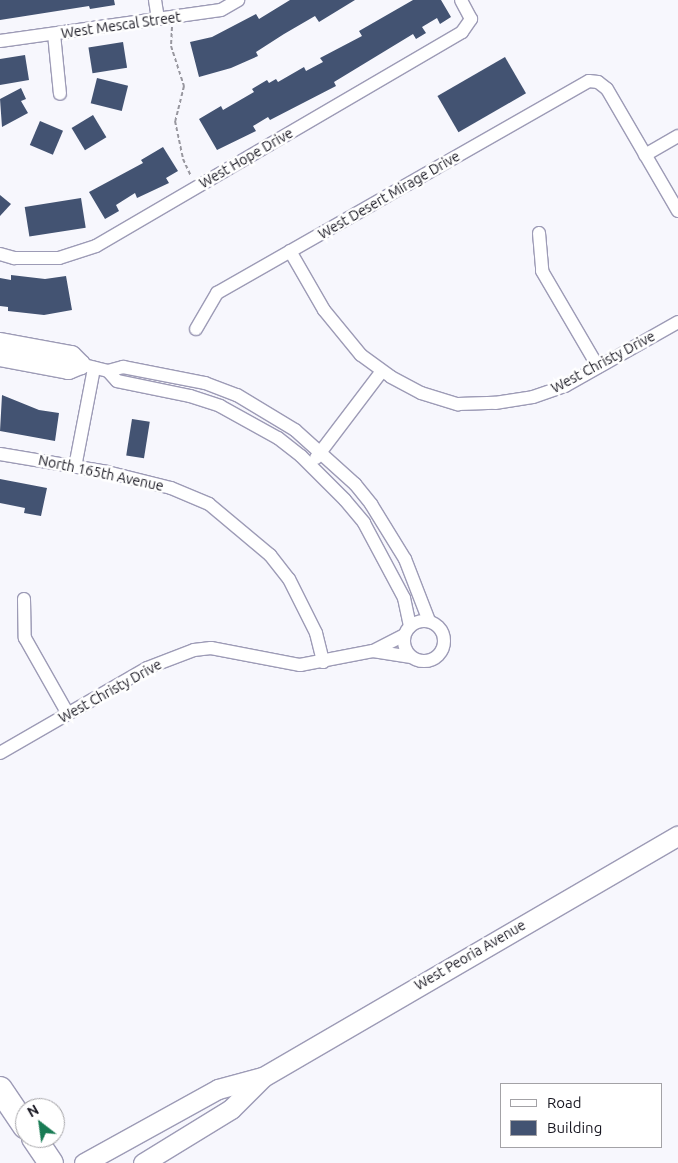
<!DOCTYPE html>
<html>
<head>
<meta charset="utf-8">
<style>
  body { margin:0 }
  #map { position:relative; width:678px; height:1163px; overflow:hidden; background:#f7f7fd; font-family:Ubuntu,sans-serif }
  div>[style] { position:absolute }
  .building>* { inset:0; background:#435372; transform-origin:0 0 }
  .path>* { height:2px; margin-top:-1px; transform-origin:0; background:repeating-linear-gradient(90deg,#98979f 0 4px,transparent 0 6.5px) }
  .roads { filter:drop-shadow(1px 0 #9d9bb6) drop-shadow(-1px 0 #9d9bb6) drop-shadow(0 1px #9d9bb6) drop-shadow(0 -1px #9d9bb6) }
  .street>* { height:12px; margin:-6px; padding:0 6px; transform-origin:6px; border-radius:6px; background:#fff }
  .street>.ring { margin:-6px; padding:0; box-sizing:content-box; background:none; border:12px solid #fff; border-radius:50% }
  .secondary>* { height:19px; margin:-9.5px; padding:0 9.5px; transform-origin:9.5px; border-radius:9.5px; background:#fff }
  .highway>* { height:24px; margin:-12px; padding:0 12px; transform-origin:12px; border-radius:12px; background:#fff }
  span { translate:-50% -50%; white-space:nowrap; text-align:center; line-height:1.15; -webkit-text-stroke:5px #fff; paint-order:stroke }
  .street-label { font-size:14px; color:#181721 }
  .legend { position:absolute; left:500px; top:1083px; width:162px; height:65px; box-sizing:border-box; background:#fff; border:1px solid #a3a2a6; margin:0; padding:6px 9px; list-style:none; font-size:15px; color:#181721 }
  .legend li { display:flex; align-items:center; gap:10px; height:25px }
  .legend b { width:25px; border:1px solid #a3a2a6 }
  .north { position:absolute; left:15px; top:1098px; width:50px; height:50px; box-sizing:border-box; background:#fff; border:1px solid #a3a2a6; border-radius:50%; rotate:330deg; font-size:14px; font-weight:700; line-height:20px; text-align:center; color:#181721 }
  .north::after { content:''; display:block; margin:auto; width:18px; height:22px; background:#187b54; clip-path:polygon(50% 0,100% 100%,50% 72%,0 100%) }
</style>
</head>
<body>
<div id="map">
  <div class="building">
    <div style="clip-path:polygon(0 0,114px 0,115px 5px,90px 9px,89px 6px,0 20px)"></div>
    <div style="clip-path:polygon(290px 0,355px 0,319px 22px,315px 16px,284px 34px,256px 52px,258px 56px,231px 68px,199px 77px,190px 42px,212px 37px,256px 14px,259px 19px)"></div>
    <div style="clip-path:polygon(413px 0,441px 0,451px 17px,440px 24px,437px 18px,422px 27px,426px 33px,416px 39px,413px 34px,334px 82px,336px 86px,270px 120px,268px 117px,253px 126px,256px 131px,217px 150px,199px 119px,221px 106px,223px 110px,254px 92px,252px 89px,267px 80px,269px 83px,276px 79px,278px 82px,304px 67px,306px 71px,323px 62px,320px 58px,362px 36px,359px 31px)"></div>
    <div style="left:123px;top:42px;width:26px;height:35px;rotate:81deg"></div>
    <div style="clip-path:polygon(25px 55px,29px 80px,0 85px,0 59px)"></div>
    <div style="left:505px;top:57px;width:42px;height:78px;rotate:60deg"></div>
    <div style="left:97px;top:78px;width:32px;height:26px;rotate:14deg"></div>
    <div style="clip-path:polygon(21px 88px,26px 99px,21px 101px,28px 113px,2px 127px,0 99px)"></div>
    <div style="left:93px;top:115px;width:26px;height:25px;rotate:59deg"></div>
    <div style="left:40px;top:121px;width:25px;height:26px;rotate:23deg"></div>
    <div style="clip-path:polygon(163px 147px,178px 171px,166px 178px,169px 183px,137px 198px,135px 193px,116px 205px,119px 211px,105px 219px,89px 192px,143px 163px,141px 160px)"></div>
    <div style="clip-path:polygon(0 195px,11px 204px,0 216px)"></div>
    <div style="left:81px;top:198px;width:30px;height:57px;rotate:81deg"></div>
    <div style="clip-path:polygon(11px 275px,45px 279px,66px 276px,72px 310px,44px 315px,8px 311px,8px 307px,0 306px,0 278px,11px 280px)"></div>
    <div style="clip-path:polygon(2px 395px,39px 410px,59px 413px,55px 441px,0 431px)"></div>
    <div style="left:132px;top:419px;width:18px;height:37px;rotate:9deg"></div>
    <div style="clip-path:polygon(0 479px,47px 488px,41px 516px,24px 513px,25px 508px,0 503px)"></div>
  </div>
  <div class="path">
    <div style="left:172px;top:27px;width:19px;rotate:93deg"></div>
    <div style="left:171px;top:46px;width:42px;rotate:72deg"></div>
    <div style="left:184px;top:86px;width:36px;rotate:104deg"></div>
    <div style="left:175px;top:121px;width:39px;rotate:78deg"></div>
    <div style="left:183px;top:159px;width:19px;rotate:65deg"></div>
  </div>
  <div class="roads">
    <div class="street">
      <div style="left:155px;top:0;width:19px;rotate:81deg"></div>
      <div style="left:54px;top:34px;width:60px;rotate:84.3deg"></div>
      <div style="left:0;top:41px;width:223px;rotate:-8deg"></div>
      <div style="left:221px;top:10px;width:20px;rotate:-30deg"></div>
      <div style="left:645px;top:155px;width:38px;rotate:-30deg"></div>
      <div style="left:539px;top:233px;width:38px;rotate:85deg"></div>
      <div style="left:542px;top:271px;width:111px;rotate:59.7deg"></div>
      <div style="left:290px;top:251px;width:68px;rotate:60deg"></div>
      <div style="left:324px;top:310px;width:58px;rotate:50.6deg"></div>
      <div style="left:361px;top:355px;width:37px;rotate:36deg"></div>
      <div style="left:391px;top:377px;width:34px;rotate:28deg"></div>
      <div style="left:421px;top:393px;width:39px;rotate:17deg"></div>
      <div style="left:458px;top:404px;width:37px;rotate:-2deg"></div>
      <div style="left:495px;top:403px;width:38px;rotate:-9deg"></div>
      <div style="left:533px;top:397px;width:34px;rotate:-19deg"></div>
      <div style="left:565px;top:386px;width:130px;rotate:-29.5deg"></div>
      <div style="left:0;top:254px;width:15px;rotate:16deg"></div>
      <div style="left:14px;top:258px;width:45px"></div>
      <div style="left:59px;top:258px;width:39px;rotate:-18deg"></div>
      <div style="left:96px;top:246px;width:424px;rotate:-30.3deg"></div>
      <div style="left:462px;top:32px;width:16px;rotate:-55deg"></div>
      <div style="left:471px;top:19px;width:21px;rotate:-118deg"></div>
      <div style="left:196px;top:329px;width:42px;rotate:-59.7deg"></div>
      <div style="left:217px;top:293px;width:428px;rotate:-29.7deg"></div>
      <div style="left:589px;top:81px;width:9px;rotate:6deg"></div>
      <div style="left:598px;top:82px;width:11px;rotate:38deg"></div>
      <div style="left:607px;top:89px;width:141px;rotate:59.8deg"></div>
      <div style="left:80px;top:364px;width:29px;rotate:14deg"></div>
      <div style="left:108px;top:371px;width:16px;rotate:-15deg"></div>
      <div style="left:123px;top:367px;width:84px;rotate:11deg"></div>
      <div style="left:205px;top:383px;width:34px;rotate:21deg"></div>
      <div style="left:237px;top:395px;width:68px;rotate:31.1deg"></div>
      <div style="left:295px;top:430px;width:81px;rotate:42deg"></div>
      <div style="left:355px;top:484px;width:26px;rotate:51deg"></div>
      <div style="left:371px;top:504px;width:65px;rotate:58.3deg"></div>
      <div style="left:405px;top:559px;width:66px;rotate:68.8deg"></div>
      <div style="left:108px;top:371px;width:13px;rotate:48deg"></div>
      <div style="left:117px;top:381px;width:75px;rotate:11.6deg"></div>
      <div style="left:190px;top:396px;width:32px;rotate:18deg"></div>
      <div style="left:220px;top:406px;width:66px;rotate:28.9deg"></div>
      <div style="left:278px;top:438px;width:29px;rotate:38deg"></div>
      <div style="left:301px;top:456px;width:62px;rotate:45deg"></div>
      <div style="left:345px;top:500px;width:30px;rotate:50deg"></div>
      <div style="left:364px;top:523px;width:85px;rotate:61.9deg"></div>
      <div style="left:404px;top:598px;width:29px;rotate:78deg"></div>
      <div style="left:0;top:454px;width:109px;rotate:9.5deg"></div>
      <div style="left:107px;top:472px;width:66px;rotate:14deg"></div>
      <div style="left:171px;top:488px;width:41px;rotate:22.8deg"></div>
      <div style="left:209px;top:504px;width:80px;rotate:39.9deg"></div>
      <div style="left:270px;top:555px;width:31px;rotate:52deg"></div>
      <div style="left:289px;top:579px;width:60px;rotate:63.4deg"></div>
      <div style="left:316px;top:633px;width:30px;rotate:76deg"></div>
      <div style="left:316px;top:458px;width:109px;rotate:-52.8deg"></div>
      <div style="left:75px;top:467px;width:101px;rotate:-79.1deg"></div>
      <div style="left:24px;top:599px;width:39px;rotate:89deg"></div>
      <div style="left:25px;top:638px;width:87px;rotate:60.5deg"></div>
      <div class="ring" style="left:404px;top:621px;width:28px;height:28px"></div>
      <div style="left:373px;top:651px;width:37px;rotate:9deg"></div>
      <div style="left:0;top:753px;width:170px;rotate:-30deg"></div>
      <div style="left:147px;top:668px;width:50px;rotate:-21deg"></div>
      <div style="left:194px;top:650px;width:17px;rotate:-7deg"></div>
      <div style="left:211px;top:648px;width:91px;rotate:10.8deg"></div>
      <div style="left:300px;top:665px;width:74px;rotate:-10.9deg"></div>
      <div style="left:373px;top:651px;width:35px;rotate:-27deg"></div>
    </div>
    <div class="secondary">
      <div style="left:0;top:342px;width:72px;rotate:10.4deg"></div>
      <div style="left:71px;top:355px;width:13px;rotate:45deg"></div>
      <div style="left:80px;top:364px;width:13px;rotate:157deg"></div>
      <div style="left:68px;top:369px;width:69px;rotate:-169.2deg"></div>
      <div style="left:84px;top:1163px;width:153px;rotate:-28.9deg"></div>
      <div style="left:218px;top:1089px;width:46px;rotate:-15.3deg"></div>
      <div style="left:143px;top:1163px;width:103px;rotate:-31.5deg"></div>
      <div style="left:231px;top:1109px;width:45px;rotate:-45deg"></div>
      <div style="left:263px;top:1077px;width:480px;rotate:-30.2deg"></div>
    </div>
    <div class="highway">
      <div style="left:0;top:1089px;width:45px;rotate:56deg"></div>
      <div style="left:34px;top:1138px;width:30px;rotate:56deg"></div>
    </div>
  </div>
  <div class="street-label">
    <span style="left:121px;top:25px;rotate:-8deg">West Mescal Street</span>
    <span style="left:246px;top:158px;rotate:-30deg">West Hope Drive</span>
    <span style="left:389px;top:195px;rotate:-30deg">West Desert Mirage Drive</span>
    <span style="left:603px;top:362px;rotate:-28deg">West Christy Drive</span>
    <span style="left:101px;top:473px;rotate:12deg">North 165th Avenue</span>
    <span style="left:110px;top:691px;rotate:-29deg">West Christy Drive</span>
    <span style="left:470px;top:955px;rotate:-30deg">West Peoria Avenue</span>
  </div>
  <ul class="legend">
  <li><b style="height:6px;background:#fff"></b>Road</li>
  <li><b style="height:14px;background:#435372"></b>Building</li>
  </ul>
  <div class="north">N</div>
</div>
</body>
</html>
